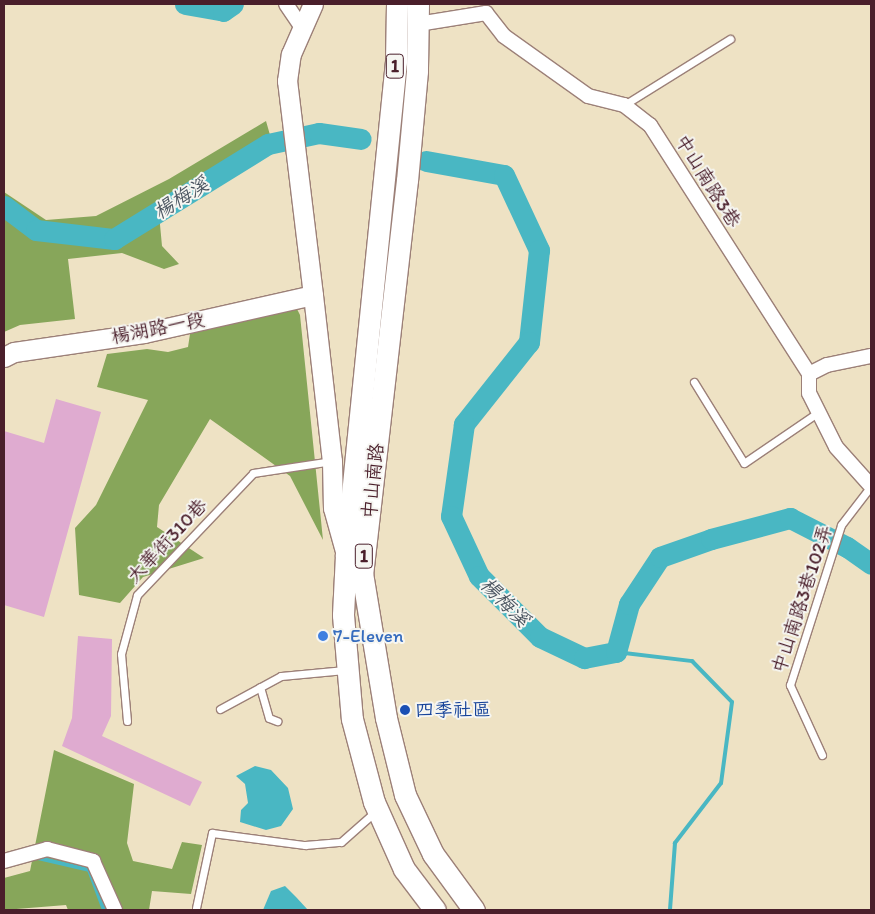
<!DOCTYPE html>
<html>
<head>
<meta charset="utf-8">
<style>
  body { margin:0 }
  #map { position:relative; width:875px; height:914px; overflow:hidden; background:#eee2c4; font-family:Itim,"LXGW WenKai TC",sans-serif }
  div>[style] { position:absolute }
  .forest>* { inset:0; background:#87a65a }
  .water>* { inset:0; background:#49b7c3 }
  .stream>* { height:4px; margin:-2px; padding:0 2px; transform-origin:2px; border-radius:2px; background:#49b7c3 }
  .river>* { height:21px; margin:-10.5px; padding:0 10.5px; transform-origin:10.5px; border-radius:10.5px; background:#49b7c3 }
  .building>* { inset:0; background:#dfabd0 }
  .roads { filter:drop-shadow(1px 0 #9c8078) drop-shadow(-1px 0 #9c8078) drop-shadow(0 1px #9c8078) drop-shadow(0 -1px #9c8078) }
  .lane>* { height:7px; margin:-3.5px; padding:0 3.5px; transform-origin:3.5px; border-radius:3.5px; background:#fff }
  .street>* { height:14px; margin:-7px; padding:0 7px; transform-origin:7px; border-radius:7px; background:#fff }
  .secondary>* { height:19px; margin:-9.5px; padding:0 9.5px; transform-origin:9.5px; border-radius:9.5px; background:#fff }
  .primary>* { height:21px; margin:-10.5px; padding:0 10.5px; transform-origin:10.5px; border-radius:10.5px; background:#fff }
  .dots>* { width:14px; height:14px; translate:-50% -50%; box-sizing:border-box; border:2px solid #f6f6f2; border-radius:50% }
  span { translate:-50% -50%; white-space:nowrap; text-align:center; line-height:1.15; -webkit-text-stroke:4px #f6f6f2; paint-order:stroke }
  .shield-label span { padding:1px 4px; background:#f6f6f2; border:1px solid; border-radius:4px; -webkit-text-stroke-width:0 }
  .shield-label { font-size:18px; color:#4a1f2b; font-weight:700 }
  .street-label { font-size:19px; color:#4a1f2b }
  .shop-label { font-size:19px; color:#366cbe }
  .left { translate:0 -50%; text-align:left }
  .transit-label { font-size:19px; color:#164399 }
  .water-label { font-size:20px; color:#4a5460; font-style:italic }
  .frame { position:absolute; inset:0; border:5px solid #4a1f2b; pointer-events:none }
</style>
</head>
<body>
<div id="map">
  <div class="forest">
    <div style="clip-path:polygon(266px 121px,270px 135px,158px 203px,162px 246px,179px 264px,164px 269px,122px 253px,68px 259px,75px 319px,20px 325px,4px 332px,4px 192px,46px 220px,96px 216px,169px 179px)"></div>
    <div style="clip-path:polygon(287px 306px,296px 307px,300px 315px,323px 540px,290px 476px,210px 419px,159px 505px,157px 527px,204px 558px,143px 577px,120px 603px,79px 595px,75px 528px,96px 505px,148px 400px,97px 387px,107px 354px,147px 349px,168px 352px,188px 347px,190px 334px)"></div>
    <div style="clip-path:polygon(54px 750px,134px 784px,127px 843px,133px 861px,172px 869px,182px 842px,202px 845px,191px 894px,152px 891px,149px 910px,68px 910px,66px 905px,4px 910px,4px 878px,30px 871px)"></div>
  </div>
  <div class="water">
    <div style="clip-path:polygon(255px 766px,271px 770px,288px 788px,293px 809px,281px 826px,266px 830px,240px 822px,241px 810px,248px 803px,245px 784px,236px 776px)"></div>
    <div style="clip-path:polygon(285px 886px,296px 897px,308px 910px,263px 910px,271px 891px)"></div>
  </div>
  <div class="stream">
    <div style="left:616px;top:652px;width:77px;rotate:6.8deg"></div>
    <div style="left:692px;top:661px;width:57px;rotate:45.7deg"></div>
    <div style="left:732px;top:702px;width:82px;rotate:97.7deg"></div>
    <div style="left:721px;top:783px;width:76px;rotate:127.5deg"></div>
    <div style="left:675px;top:843px;width:67px;rotate:94.3deg"></div>
    <div style="left:38px;top:858px;width:52px;rotate:13.2deg"></div>
    <div style="left:89px;top:870px;width:43px;rotate:69.4deg"></div>
  </div>
  <div class="river">
    <div style="left:185px;top:4px;width:39px;rotate:10deg"></div>
    <div style="left:223px;top:11px;width:12px;rotate:-35deg"></div>
    <div style="left:426px;top:161px;width:79px;rotate:10.2deg"></div>
    <div style="left:504px;top:175px;width:83px;rotate:65deg"></div>
    <div style="left:539px;top:250px;width:93px;rotate:96.2deg"></div>
    <div style="left:529px;top:342px;width:105px;rotate:128.4deg"></div>
    <div style="left:464px;top:424px;width:93px;rotate:98deg"></div>
    <div style="left:451px;top:516px;width:66px;rotate:65deg"></div>
    <div style="left:479px;top:576px;width:86px;rotate:45deg"></div>
    <div style="left:540px;top:637px;width:49px;rotate:25.5deg"></div>
    <div style="left:584px;top:658px;width:33px;rotate:-11deg"></div>
    <div style="left:616px;top:652px;width:50px;rotate:-74.8deg"></div>
    <div style="left:629px;top:604px;width:56px;rotate:-56.6deg"></div>
    <div style="left:660px;top:557px;width:54px;rotate:-19.4deg"></div>
    <div style="left:711px;top:539px;width:82px;rotate:-14.9deg"></div>
    <div style="left:790px;top:518px;width:64px;rotate:27deg"></div>
    <div style="left:847px;top:547px;width:29px;rotate:35deg"></div>
    <div style="left:4px;top:206px;width:40px;rotate:37deg"></div>
    <div style="left:36px;top:230px;width:79px;rotate:6.6deg"></div>
    <div style="left:114px;top:239px;width:181px;rotate:-31.7deg"></div>
    <div style="left:268px;top:144px;width:52px;rotate:-12.2deg"></div>
    <div style="left:319px;top:133px;width:42px;rotate:8.1deg"></div>
  </div>
  <div class="building">
    <div style="clip-path:polygon(56px 399px,101px 412px,44px 617px,4px 605px,4px 431px,44px 443px)"></div>
    <div style="clip-path:polygon(78px 636px,112px 639px,111px 716px,102px 736px,202px 782px,190px 806px,62px 746px,72px 718px)"></div>
  </div>
  <div class="roads">
    <div class="lane">
      <div style="left:624px;top:105px;width:125px;rotate:-31.9deg"></div>
      <div style="left:694px;top:382px;width:95px;rotate:58.3deg"></div>
      <div style="left:744px;top:463px;width:92px;rotate:-34.4deg"></div>
      <div style="left:260px;top:687px;width:32px;rotate:74deg"></div>
      <div style="left:269px;top:718px;width:9px;rotate:21deg"></div>
      <div style="left:220px;top:709px;width:69px;rotate:-28.4deg"></div>
      <div style="left:281px;top:676px;width:64px;rotate:-5.4deg"></div>
      <div style="left:127px;top:721px;width:67px;rotate:-95.1deg"></div>
      <div style="left:121px;top:654px;width:61px;rotate:-74.8deg"></div>
      <div style="left:137px;top:595px;width:168px;rotate:-46.4deg"></div>
      <div style="left:253px;top:473px;width:80px;rotate:-8.6deg"></div>
      <div style="left:822px;top:755px;width:77px;rotate:-114.6deg"></div>
      <div style="left:790px;top:685px;width:168px;rotate:-72.3deg"></div>
      <div style="left:841px;top:525px;width:49px;rotate:-52.4deg"></div>
      <div style="left:196px;top:908px;width:77px;rotate:-78deg"></div>
      <div style="left:212px;top:833px;width:94px;rotate:7.4deg"></div>
      <div style="left:305px;top:845px;width:36px;rotate:-5deg"></div>
      <div style="left:341px;top:842px;width:45px;rotate:-41.4deg"></div>
    </div>
    <div class="street">
      <div style="left:286px;top:4px;width:27px;rotate:56deg"></div>
      <div style="left:418px;top:24px;width:69px;rotate:-9.2deg"></div>
      <div style="left:486px;top:13px;width:29px;rotate:52deg"></div>
      <div style="left:504px;top:36px;width:103px;rotate:35.5deg"></div>
      <div style="left:588px;top:96px;width:37px;rotate:14deg"></div>
      <div style="left:624px;top:105px;width:33px;rotate:38deg"></div>
      <div style="left:650px;top:125px;width:295px;rotate:57.4deg"></div>
      <div style="left:809px;top:374px;width:19px;rotate:90deg"></div>
      <div style="left:809px;top:393px;width:60px;rotate:63.4deg"></div>
      <div style="left:836px;top:447px;width:52px;rotate:48.1deg"></div>
      <div style="left:809px;top:374px;width:20px;rotate:-27deg"></div>
      <div style="left:827px;top:365px;width:45px;rotate:-11.6deg"></div>
      <div style="left:4px;top:861px;width:45px;rotate:-15.6deg"></div>
      <div style="left:47px;top:849px;width:48px;rotate:14.6deg"></div>
      <div style="left:93px;top:861px;width:54px;rotate:65.8deg"></div>
    </div>
    <div class="secondary">
      <div style="left:313px;top:295px;width:167px;rotate:83.5deg"></div>
      <div style="left:332px;top:461px;width:47px;rotate:88.8deg"></div>
      <div style="left:333px;top:508px;width:45px;rotate:74.4deg"></div>
      <div style="left:4px;top:357px;width:11px;rotate:-27deg"></div>
      <div style="left:14px;top:352px;width:131px;rotate:-8.3deg"></div>
      <div style="left:144px;top:333px;width:173px;rotate:-12.7deg"></div>
      <div style="left:313px;top:295px;width:216px;rotate:-96.9deg"></div>
      <div style="left:287px;top:81px;width:27px;rotate:-82deg"></div>
      <div style="left:291px;top:54px;width:55px;rotate:-66.3deg"></div>
    </div>
    <div class="primary">
      <div style="left:397px;top:4px;width:57px;rotate:91deg"></div>
      <div style="left:396px;top:61px;width:497px;rotate:95.8deg"></div>
      <div style="left:346px;top:555px;width:60px;rotate:92.9deg"></div>
      <div style="left:343px;top:615px;width:104px;rotate:85.1deg"></div>
      <div style="left:352px;top:719px;width:86px;rotate:75.2deg"></div>
      <div style="left:374px;top:802px;width:73px;rotate:65.9deg"></div>
      <div style="left:404px;top:869px;width:51px;rotate:52.9deg"></div>
      <div style="left:418px;top:4px;width:67px;rotate:90.9deg"></div>
      <div style="left:417px;top:71px;width:109px;rotate:95.2deg"></div>
      <div style="left:407px;top:180px;width:396px;rotate:96.5deg"></div>
      <div style="left:362px;top:573px;width:147px;rotate:80.6deg"></div>
      <div style="left:386px;top:718px;width:79px;rotate:76.1deg"></div>
      <div style="left:405px;top:795px;width:65px;rotate:64.6deg"></div>
      <div style="left:433px;top:854px;width:69px;rotate:53.8deg"></div>
    </div>
  </div>
  <div class="dots">
    <div style="left:323px;top:636px;background:#3f7fe0"></div>
    <div style="left:405px;top:710px;background:#1a4fb4"></div>
  </div>
  <div class="shield-label">
    <span style="left:395px;top:66px">1</span>
    <span style="left:364px;top:556px">1</span>
  </div>
  <div class="street-label">
    <span style="left:708px;top:181px;rotate:58deg">中山南路3巷</span>
    <span style="left:158px;top:328px;rotate:-11deg">楊湖路一段</span>
    <span style="left:373px;top:481px;rotate:-84deg">中山南路</span>
    <span style="left:167px;top:541px;rotate:-47deg">大華街310巷</span>
    <span style="left:802px;top:599px;rotate:-72deg">中山南路3巷102弄</span>
  </div>
  <div class="shop-label">
    <span class="left" style="left:333px;top:636px">7-Eleven</span>
  </div>
  <div class="transit-label">
    <span class="left" style="left:415px;top:710px">四季社區</span>
  </div>
  <div class="water-label">
    <span style="left:181px;top:198px;rotate:-32deg">楊梅溪</span>
    <span style="left:505px;top:602px;rotate:45deg">楊梅溪</span>
  </div>
  <div class="frame"></div>
</div>
</body>
</html>
